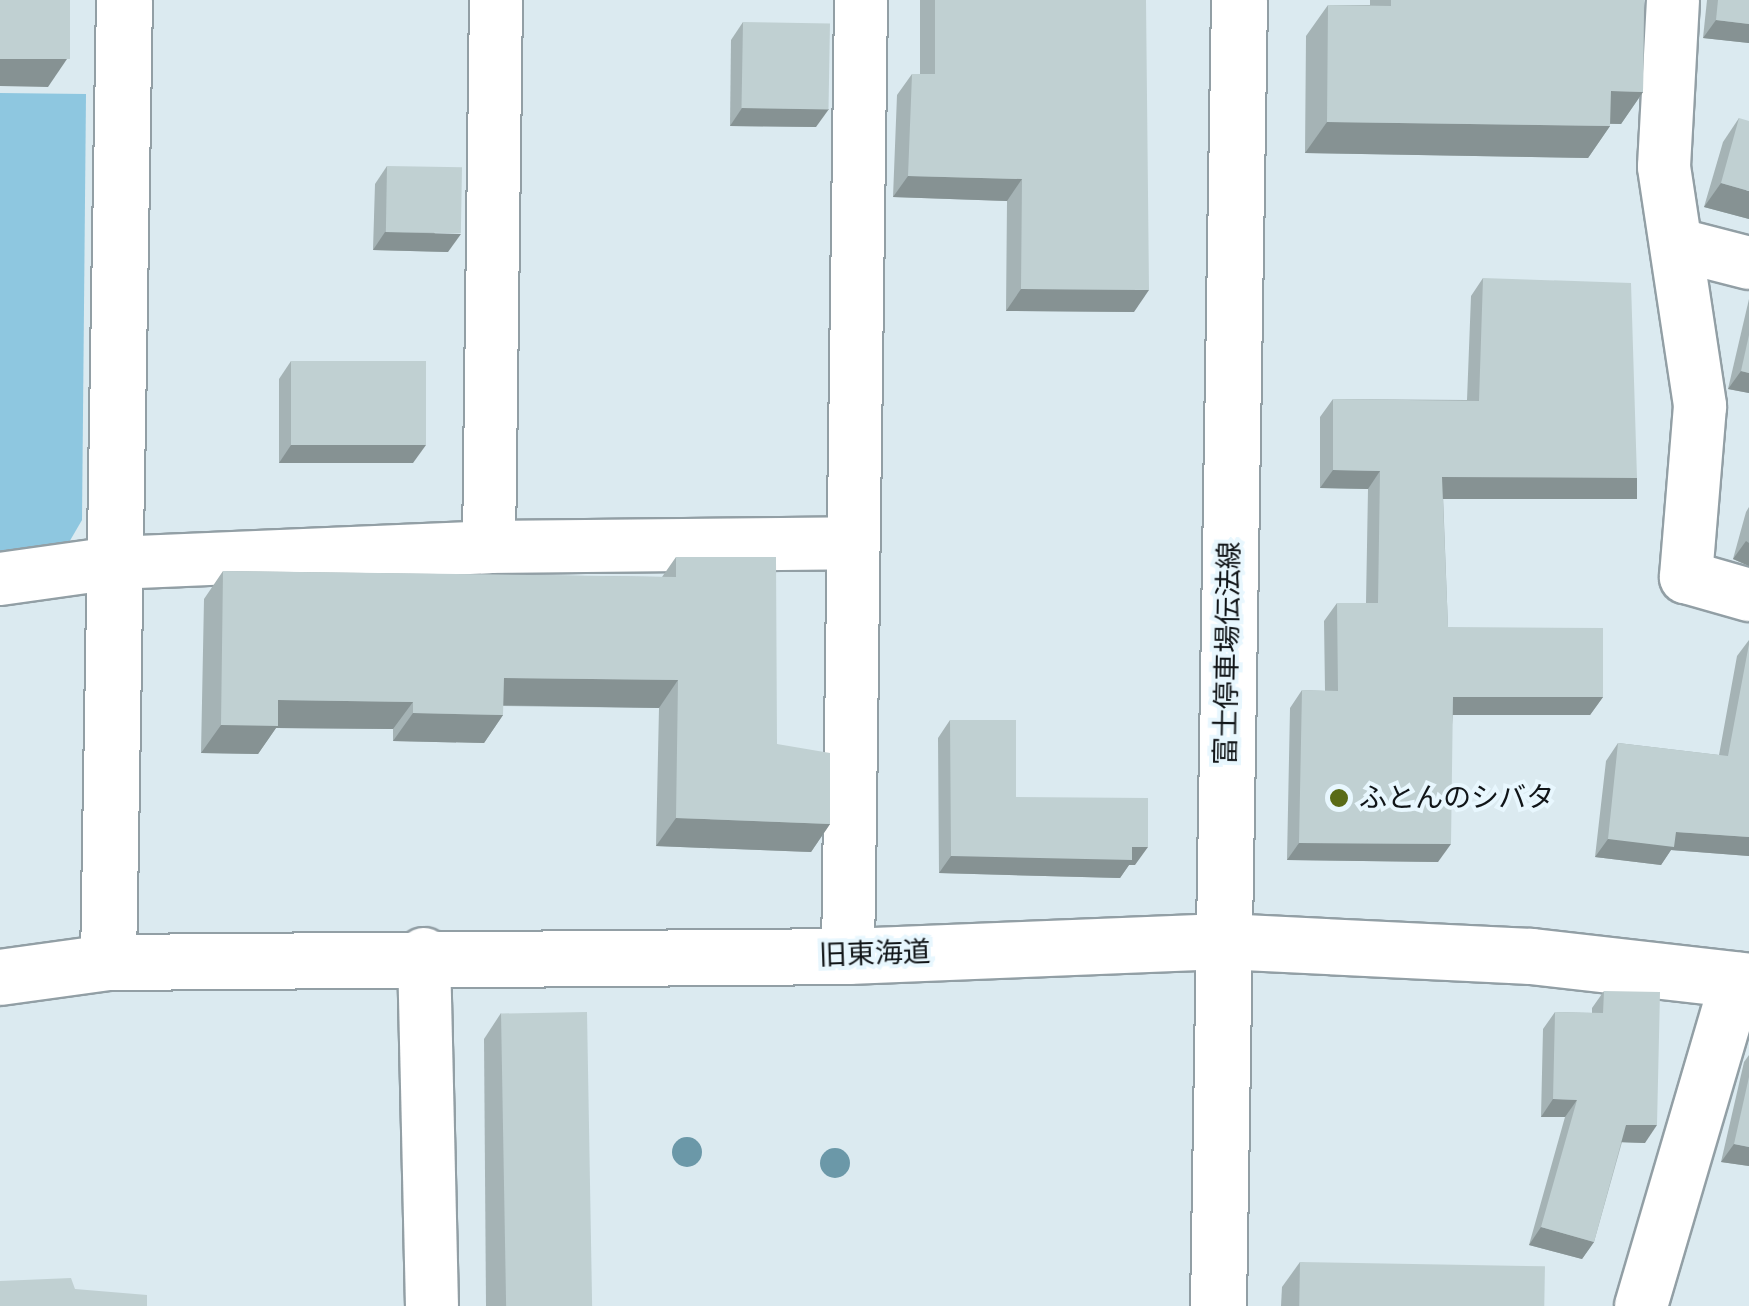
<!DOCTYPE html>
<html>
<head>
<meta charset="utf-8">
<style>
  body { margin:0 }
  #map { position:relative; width:1749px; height:1306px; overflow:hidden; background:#dbeaf0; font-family:Helvetica,"Noto Sans JP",sans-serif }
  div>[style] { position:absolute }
  .green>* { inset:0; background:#8ec7e0 }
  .roads { filter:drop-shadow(2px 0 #929fa5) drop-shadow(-2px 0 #929fa5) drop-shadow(0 2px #929fa5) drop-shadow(0 -2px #929fa5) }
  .street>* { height:52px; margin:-26px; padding:0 26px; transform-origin:26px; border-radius:26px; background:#fff }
  .secondary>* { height:55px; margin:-27.5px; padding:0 27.5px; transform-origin:27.5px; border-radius:27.5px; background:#fff }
  .trees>* { width:30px; height:30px; margin:-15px; border-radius:50%; background:#6b98a8 }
  .wall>* { inset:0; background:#a5b3b5 }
  .shaded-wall>* { inset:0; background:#869293; transform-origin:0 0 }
  .building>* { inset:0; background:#c0d0d2; transform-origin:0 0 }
  .dots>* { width:28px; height:28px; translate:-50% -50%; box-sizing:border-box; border:5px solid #e8f7fe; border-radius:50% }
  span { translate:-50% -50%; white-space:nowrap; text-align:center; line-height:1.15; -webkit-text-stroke:8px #e8f7fe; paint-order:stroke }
  .street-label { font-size:28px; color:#111518 }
  .poi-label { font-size:28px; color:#111518 }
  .left { translate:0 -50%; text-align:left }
</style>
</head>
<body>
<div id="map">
  <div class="green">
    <div style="clip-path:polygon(0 93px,86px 94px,82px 520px,68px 544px,0 556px)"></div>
  </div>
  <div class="roads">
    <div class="street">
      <div style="left:1673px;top:0;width:167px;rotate:93.1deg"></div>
      <div style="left:1664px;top:167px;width:242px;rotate:81.4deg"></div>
      <div style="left:1700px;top:406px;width:172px;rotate:94.7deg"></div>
      <div style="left:1686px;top:577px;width:66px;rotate:15.9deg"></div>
      <div style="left:1679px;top:245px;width:72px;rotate:14.4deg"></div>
      <div style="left:489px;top:547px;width:547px;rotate:-89.27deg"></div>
      <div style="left:0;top:579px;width:115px;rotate:-8deg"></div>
      <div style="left:114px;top:563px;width:375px;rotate:-2.4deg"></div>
      <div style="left:489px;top:547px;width:364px;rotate:-0.6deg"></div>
      <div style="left:424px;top:954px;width:352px;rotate:88.7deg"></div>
      <div style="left:848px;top:956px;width:956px;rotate:-89.22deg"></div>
      <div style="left:1641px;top:1306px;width:341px;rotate:-73.6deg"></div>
    </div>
    <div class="secondary">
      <div style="left:108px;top:962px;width:962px;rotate:-89.05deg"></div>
      <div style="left:0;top:977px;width:109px;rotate:-7.9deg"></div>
      <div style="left:108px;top:962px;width:740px;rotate:-0.46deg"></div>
      <div style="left:848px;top:956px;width:375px;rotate:-2.3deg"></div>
      <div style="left:1223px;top:941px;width:308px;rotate:2.8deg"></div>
      <div style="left:1531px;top:956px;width:219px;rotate:6.5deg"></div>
      <div style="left:1218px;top:1306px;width:1306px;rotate:-89.08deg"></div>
    </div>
  </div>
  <div class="trees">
    <div style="left:687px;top:1152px"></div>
    <div style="left:835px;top:1163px"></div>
  </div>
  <div class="wall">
    <div style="clip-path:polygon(920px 0,1146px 0,1134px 312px,1006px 311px,1007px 201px,893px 197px,897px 95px,912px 74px,920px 74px)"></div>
    <div style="clip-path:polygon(1370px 0,1644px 0,1643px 92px,1621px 124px,1610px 124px,1610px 126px,1588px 158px,1305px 153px,1306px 36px,1328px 5px,1370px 5px)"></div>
    <div style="clip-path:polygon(1707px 0,1749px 0,1749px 43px,1703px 38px)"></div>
    <div style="clip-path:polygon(743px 22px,816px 127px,730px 126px,731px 40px)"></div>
    <div style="clip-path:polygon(1739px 118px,1749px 219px,1704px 207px,1723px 142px)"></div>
    <div style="clip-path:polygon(387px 166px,448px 252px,373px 250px,375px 184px)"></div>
    <div style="clip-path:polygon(1483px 278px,1637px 478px,1624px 496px,1443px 495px,1448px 627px,1603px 697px,1590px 715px,1453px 715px,1438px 862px,1287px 860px,1290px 708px,1302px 690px,1325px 691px,1324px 621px,1337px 603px,1366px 603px,1368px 489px,1320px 488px,1320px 417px,1333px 399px,1467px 400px,1471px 296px)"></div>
    <div style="clip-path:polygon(1749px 299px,1749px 393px,1728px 389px)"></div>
    <div style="clip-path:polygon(291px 361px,413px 463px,279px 463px,279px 379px)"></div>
    <div style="clip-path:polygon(1749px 507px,1749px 566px,1733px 559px,1746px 512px)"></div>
    <div style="clip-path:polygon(676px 557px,777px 744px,830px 824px,811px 852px,656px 846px,659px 708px,503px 706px,503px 715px,484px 743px,393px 741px,393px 729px,276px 728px,258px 754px,201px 753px,204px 599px,223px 571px,662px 577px)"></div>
    <div style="clip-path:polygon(1749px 640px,1749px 856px,1671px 850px,1661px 865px,1595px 857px,1606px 761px,1618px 743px,1719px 755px,1737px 656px)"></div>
    <div style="clip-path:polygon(950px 720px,1016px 797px,1135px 865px,1129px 865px,1120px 878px,939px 873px,938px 738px)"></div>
    <div style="clip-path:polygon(1604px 991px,1645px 1143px,1622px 1142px,1594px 1242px,1582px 1259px,1529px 1245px,1565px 1117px,1541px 1117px,1543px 1029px,1555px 1012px,1592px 1013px,1592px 1008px)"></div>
    <div style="clip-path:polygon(501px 1013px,591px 1306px,486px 1306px,484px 1039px)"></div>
    <div style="clip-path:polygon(1749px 1055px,1749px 1166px,1721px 1162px,1744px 1062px)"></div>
    <div style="clip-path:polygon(1300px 1262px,1544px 1306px,1281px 1306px,1282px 1287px)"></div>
  </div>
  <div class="shaded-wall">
    <div style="clip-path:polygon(1716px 20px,1749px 24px,1749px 43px,1703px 38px)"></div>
    <div style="clip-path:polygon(0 59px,67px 59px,48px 87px,0 86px)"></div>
    <div style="clip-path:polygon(1611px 91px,1643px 92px,1621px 124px,1589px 123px)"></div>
    <div style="clip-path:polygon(742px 108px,829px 109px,816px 127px,730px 126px)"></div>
    <div style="clip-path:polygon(1327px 122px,1610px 126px,1588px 158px,1305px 153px)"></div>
    <div style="clip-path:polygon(908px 176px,1022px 179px,1007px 201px,893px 197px)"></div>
    <div style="clip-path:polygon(1721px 183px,1749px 191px,1749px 219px,1704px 207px)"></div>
    <div style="clip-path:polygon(385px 232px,461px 234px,448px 252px,373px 250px)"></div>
    <div style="clip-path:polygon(1021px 289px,1149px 290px,1134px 312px,1006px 311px)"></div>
    <div style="clip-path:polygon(1741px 371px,1749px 373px,1749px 393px,1728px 389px)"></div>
    <div style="clip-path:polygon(291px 445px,426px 445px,413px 463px,279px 463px)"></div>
    <div style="clip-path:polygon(1333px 470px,1380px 471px,1368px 489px,1320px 488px)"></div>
    <div style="left:1442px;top:477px;width:195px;height:22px"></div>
    <div style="clip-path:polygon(1746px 541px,1749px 543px,1749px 566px,1733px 559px)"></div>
    <div style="clip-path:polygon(504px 678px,678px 680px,659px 708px,484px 705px)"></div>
    <div style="clip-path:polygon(1453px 697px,1603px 697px,1590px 715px,1440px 715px)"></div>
    <div style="clip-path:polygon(278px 700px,413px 702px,393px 729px,276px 728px,258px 754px,201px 753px,221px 725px)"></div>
    <div style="clip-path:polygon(413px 713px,503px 715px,484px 743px,393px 741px)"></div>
    <div style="clip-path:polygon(676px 818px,830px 824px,811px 852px,656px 846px)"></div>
    <div style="clip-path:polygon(1676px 832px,1749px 837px,1749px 856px,1671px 850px,1661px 865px,1595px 857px,1608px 839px)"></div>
    <div style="clip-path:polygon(1299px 843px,1451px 844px,1438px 862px,1287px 860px)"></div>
    <div style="clip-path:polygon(1132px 847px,1148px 847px,1135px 865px,1129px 865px,1120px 878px,939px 873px,951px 856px)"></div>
    <div style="clip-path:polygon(1553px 1099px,1577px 1100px,1565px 1117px,1541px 1117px)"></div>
    <div style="clip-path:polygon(1626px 1125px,1657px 1125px,1645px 1143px,1614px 1142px)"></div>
    <div style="clip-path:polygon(1734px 1144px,1749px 1147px,1749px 1166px,1721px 1162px)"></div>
    <div style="clip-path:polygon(1541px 1227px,1594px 1242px,1582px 1259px,1529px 1245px)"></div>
  </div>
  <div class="building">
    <div style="left:0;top:0;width:70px;height:59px"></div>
    <div style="clip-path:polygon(935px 0,1146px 0,1149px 290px,1021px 289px,1022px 179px,908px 176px,912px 74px,935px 74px)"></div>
    <div style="clip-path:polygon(1391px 0,1644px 0,1643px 92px,1611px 91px,1610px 126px,1327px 122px,1328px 5px,1391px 6px)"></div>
    <div style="clip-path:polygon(1718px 0,1749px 0,1749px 24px,1716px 20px)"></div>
    <div style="left:743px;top:22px;width:87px;height:86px;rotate:1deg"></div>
    <div style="clip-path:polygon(1739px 118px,1749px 121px,1749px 191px,1721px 183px)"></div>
    <div style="left:387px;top:166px;width:75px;height:66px;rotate:1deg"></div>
    <div style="clip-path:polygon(1483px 278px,1631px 283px,1637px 478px,1442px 477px,1448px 627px,1603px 628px,1603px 697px,1453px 697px,1451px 844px,1299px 843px,1302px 690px,1338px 691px,1337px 603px,1378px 603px,1380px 471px,1333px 470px,1333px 399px,1479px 401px)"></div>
    <div style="clip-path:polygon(1749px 335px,1749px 373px,1741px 371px)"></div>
    <div style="left:291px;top:361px;width:135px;height:84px"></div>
    <div style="clip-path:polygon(676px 557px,776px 557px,777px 744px,830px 753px,830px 824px,676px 818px,678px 680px,504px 678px,503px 715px,413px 713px,413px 702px,278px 700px,278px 726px,221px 725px,223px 571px,676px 577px)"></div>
    <div style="clip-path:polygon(1749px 644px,1749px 837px,1676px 832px,1674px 847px,1608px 839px,1618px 743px,1728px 756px)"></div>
    <div style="clip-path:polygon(950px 720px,1016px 720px,1016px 797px,1148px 798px,1148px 847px,1132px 847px,1132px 860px,951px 856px)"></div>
    <div style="clip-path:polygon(1604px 991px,1660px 992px,1657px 1125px,1626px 1125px,1594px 1242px,1541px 1227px,1577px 1100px,1553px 1099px,1555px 1012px,1603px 1013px)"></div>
    <div style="left:587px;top:1012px;width:294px;height:86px;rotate:89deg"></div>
    <div style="clip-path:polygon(1749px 1077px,1749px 1147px,1734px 1144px)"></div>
    <div style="left:1300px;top:1262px;width:245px;height:44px;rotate:1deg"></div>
    <div style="clip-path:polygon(71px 1278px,75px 1289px,147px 1295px,147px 1306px,0 1306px,0 1281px)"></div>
  </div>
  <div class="dots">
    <div style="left:1339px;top:798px;background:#596b17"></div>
  </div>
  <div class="street-label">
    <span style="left:1228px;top:653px;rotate:-89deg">富士停車場伝法線</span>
    <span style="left:875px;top:954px;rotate:-2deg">旧東海道</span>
  </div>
  <div class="poi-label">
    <span class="left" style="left:1359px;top:798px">ふとんのシバタ</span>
  </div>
</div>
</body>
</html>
